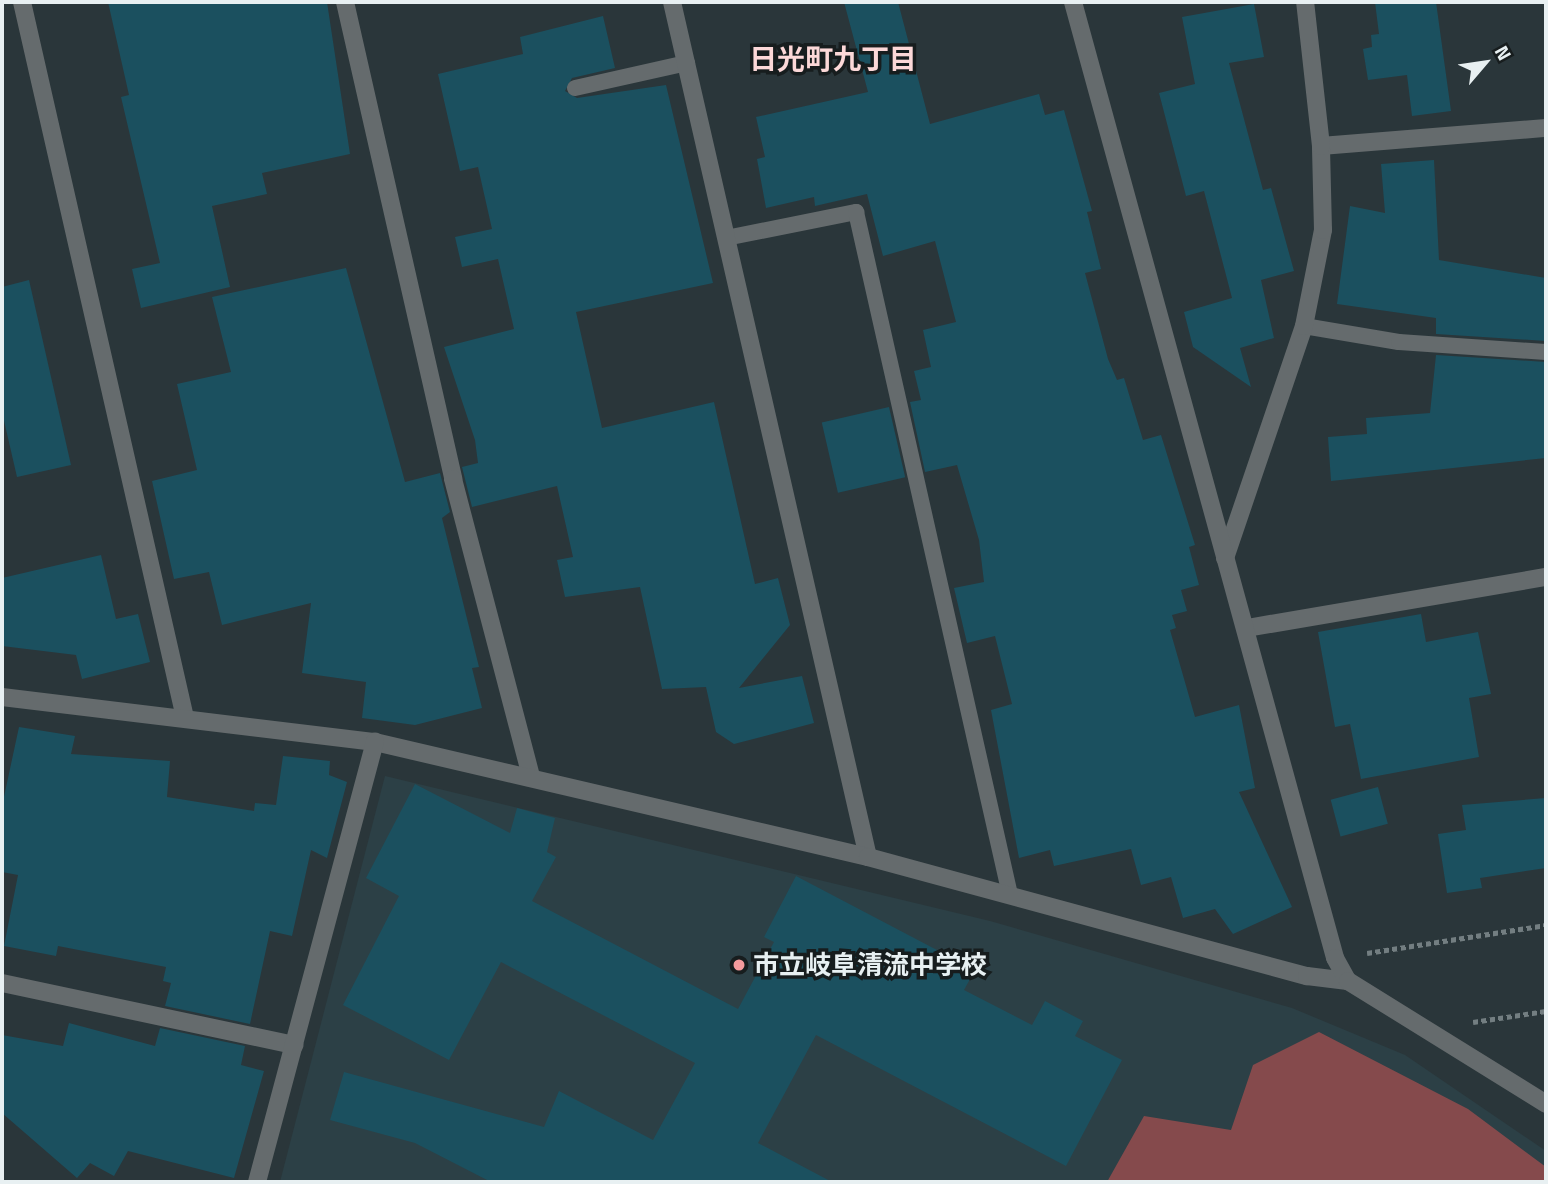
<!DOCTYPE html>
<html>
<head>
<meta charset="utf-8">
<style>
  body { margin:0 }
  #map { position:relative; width:1548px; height:1184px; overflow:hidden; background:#2a363a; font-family:"Titillium Web","Noto Sans JP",sans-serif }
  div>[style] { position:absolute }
  .built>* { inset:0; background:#2c4046 }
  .green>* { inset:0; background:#854a4c }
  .building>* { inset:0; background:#1b505f; transform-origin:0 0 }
  .path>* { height:4.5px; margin-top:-2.25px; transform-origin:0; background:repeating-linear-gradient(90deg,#737e81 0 5px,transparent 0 8.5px) }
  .service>* { height:16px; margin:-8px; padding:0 8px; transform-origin:8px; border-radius:8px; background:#656b6d }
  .minor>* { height:18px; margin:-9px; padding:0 9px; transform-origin:9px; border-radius:9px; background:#656b6d }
  .tertiary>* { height:18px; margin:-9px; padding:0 9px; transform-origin:9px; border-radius:9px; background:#656b6d }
  .dots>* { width:19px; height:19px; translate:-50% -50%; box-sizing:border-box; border:4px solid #171d1e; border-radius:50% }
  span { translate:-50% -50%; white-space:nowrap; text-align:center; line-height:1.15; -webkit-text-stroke:7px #171d1e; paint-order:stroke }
  .poi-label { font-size:26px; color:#e8f0f2; font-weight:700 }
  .left { translate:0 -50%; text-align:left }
  .neighbourhood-label { font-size:28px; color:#fcd8d8; font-weight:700 }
  .frame { position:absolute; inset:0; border:4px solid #e8f0f2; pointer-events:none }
  .north { position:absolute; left:1450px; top:28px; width:70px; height:70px; -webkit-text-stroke:5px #171d1e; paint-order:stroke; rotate:61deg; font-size:19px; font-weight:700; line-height:28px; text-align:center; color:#e8f0f2 }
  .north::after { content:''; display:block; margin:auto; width:24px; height:32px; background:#e8f0f2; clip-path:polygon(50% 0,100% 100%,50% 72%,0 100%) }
</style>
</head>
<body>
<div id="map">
  <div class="built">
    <div style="clip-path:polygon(385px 776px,990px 921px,1292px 1008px,1405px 1055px,1546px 1151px,1546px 1182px,280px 1182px)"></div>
  </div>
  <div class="green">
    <div style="clip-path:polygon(1319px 1032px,1468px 1109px,1546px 1167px,1546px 1182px,1107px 1182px,1144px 1116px,1231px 1130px,1253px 1065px)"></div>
  </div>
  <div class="building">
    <div style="clip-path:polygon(108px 2px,327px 2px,350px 154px,262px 173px,267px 194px,212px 206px,230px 287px,141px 308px,132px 269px,160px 263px,121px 97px,129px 95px)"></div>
    <div style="clip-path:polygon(844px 2px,898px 2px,930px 124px,1039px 94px,1045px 115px,1064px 110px,1092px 211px,1087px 212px,1101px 269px,1085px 273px,1108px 359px,1117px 380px,1124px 378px,1143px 440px,1161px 435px,1195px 545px,1189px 547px,1199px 585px,1181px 590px,1187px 611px,1172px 615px,1176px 628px,1170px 630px,1195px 717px,1239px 705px,1255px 788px,1239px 792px,1292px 907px,1233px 934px,1215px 909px,1183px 918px,1171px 877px,1141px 885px,1131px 849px,1054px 866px,1050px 850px,1019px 858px,991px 710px,1012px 704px,995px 636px,967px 643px,954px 588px,984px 582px,979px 540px,957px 465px,925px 472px,910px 402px,921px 400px,914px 371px,931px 367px,923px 330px,956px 322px,935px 241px,883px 256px,867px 194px,815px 206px,814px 197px,766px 208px,757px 159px,765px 157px,756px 117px,868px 92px)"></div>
    <div style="clip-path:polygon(1375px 2px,1436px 2px,1451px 111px,1412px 116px,1407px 75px,1368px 80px,1363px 49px,1372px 47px,1371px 35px,1379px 34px)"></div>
    <div style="clip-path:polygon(1254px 4px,1264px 57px,1229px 63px,1263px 190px,1271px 188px,1294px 271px,1261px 280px,1274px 338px,1240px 348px,1251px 387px,1193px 347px,1184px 312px,1232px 298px,1204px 191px,1186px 196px,1159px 93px,1195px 84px,1182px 17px)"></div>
    <div style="clip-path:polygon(603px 16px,615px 68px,572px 78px,565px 91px,577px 98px,666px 85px,713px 283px,576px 312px,602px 428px,714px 402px,755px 584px,778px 578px,790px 625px,739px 688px,802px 676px,814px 723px,734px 744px,716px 732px,706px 687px,662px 689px,640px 587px,565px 597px,557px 560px,573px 557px,557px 486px,472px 507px,462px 467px,478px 463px,475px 440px,444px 347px,514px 329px,498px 259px,462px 267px,455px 237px,492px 229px,478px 167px,460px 171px,438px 74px,523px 54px,520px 37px)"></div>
    <div style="clip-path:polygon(1434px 160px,1439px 260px,1546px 278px,1546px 341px,1436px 334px,1436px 318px,1337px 304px,1350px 206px,1385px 213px,1381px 164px)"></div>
    <div style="clip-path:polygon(346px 268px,405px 482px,440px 473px,450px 512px,442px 518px,479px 667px,472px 668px,482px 708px,415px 725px,362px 718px,366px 682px,302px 673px,311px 603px,222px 625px,209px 572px,174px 579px,152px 481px,197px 470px,177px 384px,231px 372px,212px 297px)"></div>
    <div style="clip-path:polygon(29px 280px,71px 465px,17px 477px,2px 412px,2px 287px)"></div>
    <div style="clip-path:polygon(1436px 355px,1546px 362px,1546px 458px,1331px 481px,1328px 437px,1367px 434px,1366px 418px,1430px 413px)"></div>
    <div style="left:889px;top:407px;width:72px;height:69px;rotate:77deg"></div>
    <div style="clip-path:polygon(101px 555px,116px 619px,138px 614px,150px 662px,82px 679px,76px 655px,2px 646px,2px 578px)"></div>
    <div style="clip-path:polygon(1421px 614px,1426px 642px,1478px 632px,1491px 694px,1469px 698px,1479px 757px,1361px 779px,1350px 724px,1335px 727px,1318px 632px)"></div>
    <div style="clip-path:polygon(19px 727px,75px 736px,71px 754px,170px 761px,167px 797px,254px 811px,255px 803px,276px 805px,283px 756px,330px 761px,329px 775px,347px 782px,327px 858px,311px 850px,292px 936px,270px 931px,250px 1024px,165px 1006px,171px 983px,163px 981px,166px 967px,58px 946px,56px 956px,4px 946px,18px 875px,2px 872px,2px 806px)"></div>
    <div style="clip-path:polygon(415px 784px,510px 833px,517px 808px,555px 818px,547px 852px,556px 857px,532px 901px,738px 1009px,774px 942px,764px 937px,796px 876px,975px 970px,964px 990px,1032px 1025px,1045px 1001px,1083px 1021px,1075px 1036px,1122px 1060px,1066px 1166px,816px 1035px,758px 1143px,832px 1182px,491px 1182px,415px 1143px,330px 1120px,344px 1072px,544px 1127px,559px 1091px,653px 1140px,695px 1063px,501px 962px,449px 1060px,343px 1005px,399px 896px,366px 878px)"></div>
    <div style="left:1378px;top:787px;width:38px;height:49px;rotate:75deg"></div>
    <div style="clip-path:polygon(1546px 798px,1546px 868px,1480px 878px,1482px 888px,1447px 893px,1438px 834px,1466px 830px,1462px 805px)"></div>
    <div style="clip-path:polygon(69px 1023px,155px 1046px,160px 1028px,245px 1046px,241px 1065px,264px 1071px,234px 1178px,128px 1151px,114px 1176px,90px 1163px,77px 1178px,2px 1113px,2px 1035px,63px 1046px)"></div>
  </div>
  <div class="path">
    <div style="left:1367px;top:953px;width:181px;rotate:-8.9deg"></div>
    <div style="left:1473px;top:1022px;width:74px;rotate:-8.6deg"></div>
  </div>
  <div class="service">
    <div style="left:575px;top:88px;width:115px;rotate:-12.6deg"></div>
    <div style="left:726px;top:238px;width:133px;rotate:-11.3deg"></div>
    <div style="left:856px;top:212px;width:700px;rotate:77.29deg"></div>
    <div style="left:1304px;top:326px;width:96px;rotate:9.6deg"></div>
    <div style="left:1399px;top:342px;width:147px;rotate:3.9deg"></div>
  </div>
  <div class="minor">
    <div style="left:22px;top:2px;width:734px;rotate:77.17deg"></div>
    <div style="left:345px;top:2px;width:489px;rotate:77.2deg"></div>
    <div style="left:453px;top:479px;width:307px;rotate:75.3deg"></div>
    <div style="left:672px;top:2px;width:877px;rotate:77.09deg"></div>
    <div style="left:1321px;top:146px;width:226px;rotate:-4.6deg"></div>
    <div style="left:1225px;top:558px;width:245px;rotate:-71.2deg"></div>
    <div style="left:1304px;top:326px;width:98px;rotate:-78.8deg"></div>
    <div style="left:1323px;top:230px;width:84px;rotate:-91.4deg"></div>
    <div style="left:1321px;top:146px;width:145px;rotate:-96.3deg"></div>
    <div style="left:1247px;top:628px;width:303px;rotate:-9.7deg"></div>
    <div style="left:2px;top:697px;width:376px;rotate:6.9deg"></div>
    <div style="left:375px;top:742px;width:506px;rotate:13.13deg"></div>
    <div style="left:868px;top:857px;width:455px;rotate:15.2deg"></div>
    <div style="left:1307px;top:976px;width:41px;rotate:7deg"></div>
    <div style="left:2px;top:983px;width:299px;rotate:12deg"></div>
    <div style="left:257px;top:1182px;width:456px;rotate:-75deg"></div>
  </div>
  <div class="tertiary">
    <div style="left:1073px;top:2px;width:991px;rotate:74.67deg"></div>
    <div style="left:1335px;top:958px;width:26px;rotate:61deg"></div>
    <div style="left:1348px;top:981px;width:233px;rotate:31.8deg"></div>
  </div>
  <div class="dots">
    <div style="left:739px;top:965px;background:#f59b9d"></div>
  </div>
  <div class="poi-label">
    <span class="left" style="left:753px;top:965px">市立岐阜清流中学校</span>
  </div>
  <div class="neighbourhood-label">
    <span style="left:833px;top:59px">日光町九丁目</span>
  </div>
  <div class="frame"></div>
  <div class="north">N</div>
</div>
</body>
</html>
